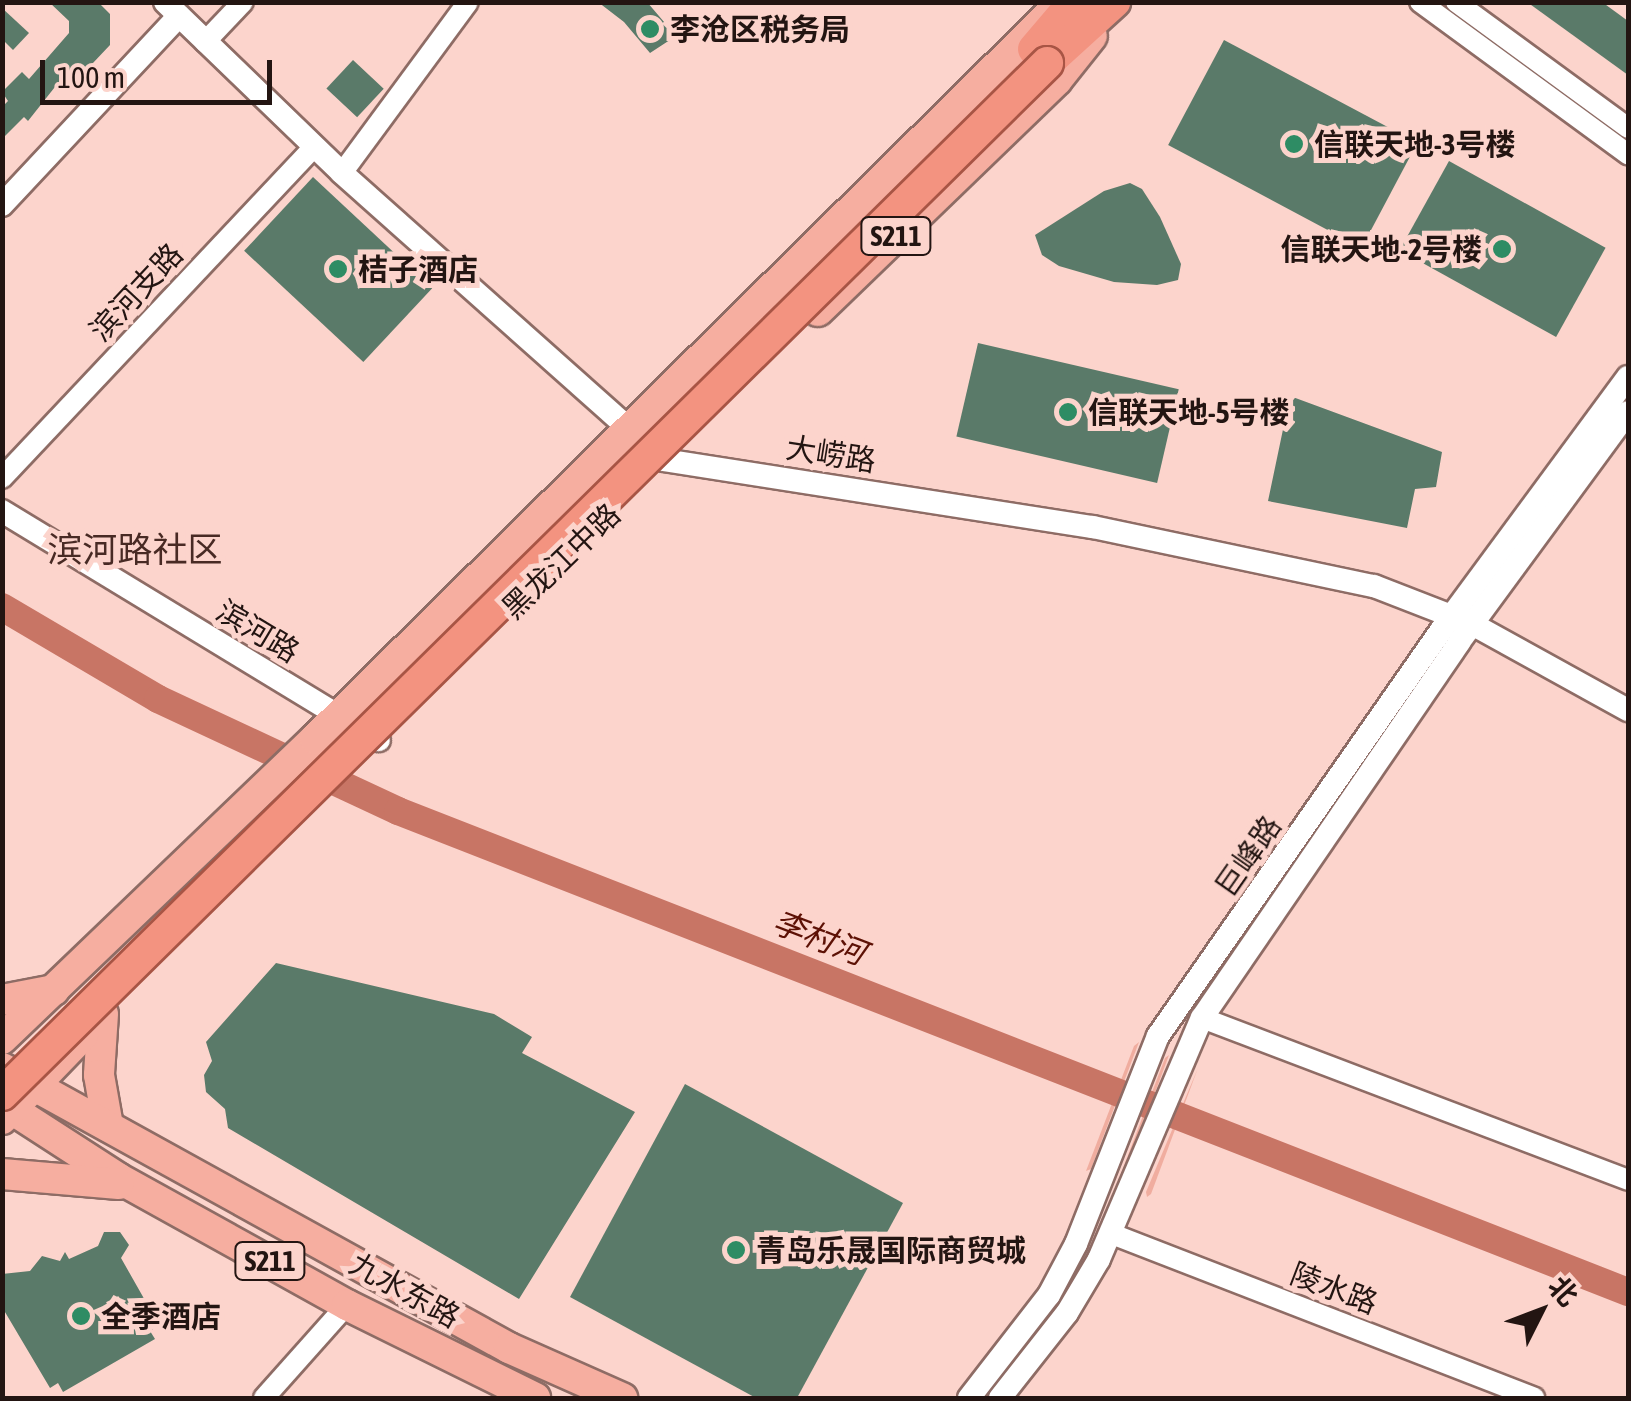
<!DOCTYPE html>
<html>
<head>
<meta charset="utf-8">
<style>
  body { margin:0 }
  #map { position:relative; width:1631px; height:1401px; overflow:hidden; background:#fcd4cc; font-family:"Asap Condensed","Noto Sans SC",sans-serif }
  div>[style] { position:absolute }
  .green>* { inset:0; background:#f0ad9f }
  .river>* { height:28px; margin:-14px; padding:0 14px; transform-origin:14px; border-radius:14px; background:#c87565 }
  .building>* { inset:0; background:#5a7a69; transform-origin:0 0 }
  .roads { filter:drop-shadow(2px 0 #8e6c65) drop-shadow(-2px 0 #8e6c65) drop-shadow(0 2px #8e6c65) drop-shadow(0 -2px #8e6c65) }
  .minor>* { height:20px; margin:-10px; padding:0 10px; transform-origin:10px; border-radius:10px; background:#fff }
  .tertiary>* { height:22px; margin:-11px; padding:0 11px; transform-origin:11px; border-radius:11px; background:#fff }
  .primary>* { height:30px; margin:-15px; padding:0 15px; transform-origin:15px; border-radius:15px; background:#f6aea0 }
  .trunk>* { height:32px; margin:-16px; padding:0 16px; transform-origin:16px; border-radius:16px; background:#f39380 }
  .bridges { filter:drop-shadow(2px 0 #a85545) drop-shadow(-2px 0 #a85545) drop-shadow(0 2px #a85545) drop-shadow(0 -2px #a85545) }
  .trunk-bridge>* { height:32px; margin:-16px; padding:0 16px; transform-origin:16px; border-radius:16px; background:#f39380 }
  .dots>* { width:28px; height:28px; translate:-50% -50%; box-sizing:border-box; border:5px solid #fcd4cc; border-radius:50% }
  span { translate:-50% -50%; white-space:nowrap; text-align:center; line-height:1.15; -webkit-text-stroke:10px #fcd4cc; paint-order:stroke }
  .shield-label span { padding:2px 8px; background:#fcd4cc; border:2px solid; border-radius:8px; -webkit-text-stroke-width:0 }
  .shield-label { font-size:28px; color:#231512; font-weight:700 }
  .poi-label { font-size:30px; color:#231512; font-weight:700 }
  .left { translate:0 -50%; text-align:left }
  .right { translate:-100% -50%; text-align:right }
  .street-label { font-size:30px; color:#231512 }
  .water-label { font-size:32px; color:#5d1105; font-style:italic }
  .quarter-label { font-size:35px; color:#482a24 }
  .frame { position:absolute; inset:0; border:5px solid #231512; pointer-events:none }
  .north { position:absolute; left:1491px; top:1261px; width:100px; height:100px; -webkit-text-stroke:8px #fcd4cc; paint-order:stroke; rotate:48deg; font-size:28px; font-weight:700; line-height:40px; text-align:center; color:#231512 }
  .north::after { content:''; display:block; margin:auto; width:35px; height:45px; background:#231512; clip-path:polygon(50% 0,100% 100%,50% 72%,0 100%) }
  .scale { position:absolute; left:40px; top:60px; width:232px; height:45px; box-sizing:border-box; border:5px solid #231512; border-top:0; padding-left:12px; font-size:30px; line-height:35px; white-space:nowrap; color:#231512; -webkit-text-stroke:8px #fcd4cc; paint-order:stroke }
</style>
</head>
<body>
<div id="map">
  <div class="green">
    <div style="clip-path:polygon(1139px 1042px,1091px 1169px,1086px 1171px,1134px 1046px)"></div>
    <div style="clip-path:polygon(1169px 1055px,1122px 1182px,1117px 1184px,1165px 1058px)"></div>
    <div style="clip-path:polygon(1198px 1068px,1151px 1194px,1147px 1197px,1146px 1192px)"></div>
  </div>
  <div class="river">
    <div style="left:2px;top:607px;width:181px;rotate:30.5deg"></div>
    <div style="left:158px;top:699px;width:265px;rotate:25deg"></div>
    <div style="left:398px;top:811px;width:1321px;rotate:21.36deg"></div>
  </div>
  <div class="building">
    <div style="clip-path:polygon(49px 2px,98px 2px,110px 14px,110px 45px,75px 82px,66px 73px,28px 121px,24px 117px,2px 139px,2px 107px,8px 101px,2px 92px,22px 72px,29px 79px,69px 33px,69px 21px)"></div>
    <div style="clip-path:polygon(598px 2px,647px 2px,676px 36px,650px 53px,624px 22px)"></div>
    <div style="clip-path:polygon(1527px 2px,1602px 2px,1628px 21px,1628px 75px)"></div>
    <div style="clip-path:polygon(2px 8px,29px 33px,13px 50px,2px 39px)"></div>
    <div style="left:1224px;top:40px;width:219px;height:119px;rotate:28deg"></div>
    <div style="left:353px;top:60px;width:42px;height:39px;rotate:43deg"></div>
    <div style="left:1449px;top:161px;width:179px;height:102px;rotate:29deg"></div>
    <div style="left:313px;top:177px;width:163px;height:101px;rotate:43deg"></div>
    <div style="clip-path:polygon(1130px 183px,1142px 189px,1160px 217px,1181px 264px,1178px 280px,1157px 285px,1114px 282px,1059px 266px,1042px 255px,1035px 235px,1104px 191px)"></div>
    <div style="left:978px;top:343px;width:206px;height:96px;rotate:13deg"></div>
    <div style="clip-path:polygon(1290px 396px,1442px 452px,1436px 487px,1415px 489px,1407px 528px,1268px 501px)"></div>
    <div style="clip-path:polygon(276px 963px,494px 1014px,532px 1037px,522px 1053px,635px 1112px,519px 1299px,228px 1128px,225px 1109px,206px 1092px,204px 1075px,212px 1061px,206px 1042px)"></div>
    <div style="clip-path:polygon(685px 1084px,903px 1203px,797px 1398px,756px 1398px,570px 1297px)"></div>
    <div style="clip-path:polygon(104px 1232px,120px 1232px,129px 1245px,121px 1258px,159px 1325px,150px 1331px,155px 1339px,63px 1392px,58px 1383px,50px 1388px,2px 1307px,2px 1274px,30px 1271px,42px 1256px,60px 1261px,65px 1252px,69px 1259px,98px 1246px)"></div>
  </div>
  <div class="roads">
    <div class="minor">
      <div style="left:1420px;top:2px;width:258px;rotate:36.2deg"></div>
      <div style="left:1456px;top:2px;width:213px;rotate:36.2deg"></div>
      <div style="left:205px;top:42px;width:55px;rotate:-46.5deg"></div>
      <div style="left:342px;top:173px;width:212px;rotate:-53.6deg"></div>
      <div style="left:2px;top:478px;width:455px;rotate:-46.7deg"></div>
      <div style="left:1202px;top:1018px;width:456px;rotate:20.8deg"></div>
      <div style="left:1112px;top:1234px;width:453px;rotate:21.2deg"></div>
      <div style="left:264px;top:1398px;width:125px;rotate:-48.3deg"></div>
    </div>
    <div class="tertiary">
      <div style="left:165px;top:2px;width:246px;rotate:44deg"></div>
      <div style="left:342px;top:173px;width:431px;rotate:41.7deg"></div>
      <div style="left:664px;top:460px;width:434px;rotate:8.9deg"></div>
      <div style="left:1093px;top:527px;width:287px;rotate:11.9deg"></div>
      <div style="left:1374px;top:586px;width:105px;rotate:21.2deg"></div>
      <div style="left:1472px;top:624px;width:178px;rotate:28.9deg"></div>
      <div style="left:2px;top:205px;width:259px;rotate:-46.9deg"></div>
      <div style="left:2px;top:511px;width:441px;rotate:31.3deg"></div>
      <div style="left:969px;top:1398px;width:130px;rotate:-52.2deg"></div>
      <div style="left:1049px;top:1295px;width:58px;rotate:-62.1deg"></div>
      <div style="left:1076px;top:1244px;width:224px;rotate:-68.5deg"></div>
      <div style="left:1158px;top:1036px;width:496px;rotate:-55.1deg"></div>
      <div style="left:1442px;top:629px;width:313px;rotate:-53.6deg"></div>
      <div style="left:1000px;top:1398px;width:108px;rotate:-51.8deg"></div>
      <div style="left:1067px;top:1313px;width:63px;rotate:-59.3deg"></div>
      <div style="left:1099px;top:1259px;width:262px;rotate:-66.9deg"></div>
      <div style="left:1202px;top:1018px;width:455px;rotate:-55.6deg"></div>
      <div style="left:1459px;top:642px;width:285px;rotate:-53.7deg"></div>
    </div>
    <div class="primary">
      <div style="left:818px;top:311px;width:332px;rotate:-44deg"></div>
      <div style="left:1057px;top:80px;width:56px;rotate:-51.5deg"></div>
      <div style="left:2px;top:1000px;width:53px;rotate:-10.9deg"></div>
      <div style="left:103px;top:1014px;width:61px;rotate:93.8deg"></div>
      <div style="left:99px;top:1075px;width:52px;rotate:80deg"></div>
      <div style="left:2px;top:1039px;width:434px;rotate:-43.8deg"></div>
      <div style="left:315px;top:739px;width:1037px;rotate:-44.61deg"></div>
      <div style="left:2px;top:1068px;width:579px;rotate:28.91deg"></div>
      <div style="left:509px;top:1348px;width:124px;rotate:23.9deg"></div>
      <div style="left:2px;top:1103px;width:138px;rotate:32.9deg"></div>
      <div style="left:118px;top:1178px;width:262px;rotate:29deg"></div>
      <div style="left:347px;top:1305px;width:210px;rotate:26.3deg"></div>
      <div style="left:2px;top:1119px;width:117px;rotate:-46deg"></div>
      <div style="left:2px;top:1174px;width:117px;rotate:4.9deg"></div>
    </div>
    <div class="trunk">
      <div style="left:1034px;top:49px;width:62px;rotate:-49.6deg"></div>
      <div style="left:1047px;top:63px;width:91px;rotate:-42.3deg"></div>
    </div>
  </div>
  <div class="bridges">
    <div class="trunk-bridge">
      <div style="left:2px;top:1094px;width:1468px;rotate:-44.61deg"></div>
    </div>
  </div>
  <div class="dots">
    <div style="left:650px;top:29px;background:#2e8c64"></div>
    <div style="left:1294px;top:144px;background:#2e8c64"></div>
    <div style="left:1502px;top:249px;background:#2e8c64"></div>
    <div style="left:338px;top:269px;background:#2e8c64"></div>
    <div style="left:1068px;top:412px;background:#2e8c64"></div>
    <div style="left:736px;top:1250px;background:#2e8c64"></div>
    <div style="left:81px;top:1316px;background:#2e8c64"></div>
  </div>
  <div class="shield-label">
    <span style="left:896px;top:236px">S211</span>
    <span style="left:270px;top:1261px">S211</span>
  </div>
  <div class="poi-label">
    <span class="left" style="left:670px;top:29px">李沧区税务局</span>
    <span class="left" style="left:1314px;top:144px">信联天地-3号楼</span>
    <span class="right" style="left:1482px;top:249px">信联天地-2号楼</span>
    <span class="left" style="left:358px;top:269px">桔子酒店</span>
    <span class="left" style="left:1088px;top:412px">信联天地-5号楼</span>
    <span class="left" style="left:756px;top:1250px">青岛乐晟国际商贸城</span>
    <span class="left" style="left:101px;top:1316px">全季酒店</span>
  </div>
  <div class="street-label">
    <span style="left:136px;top:292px;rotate:-47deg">滨河支路</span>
    <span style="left:831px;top:454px;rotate:9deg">大崂路</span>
    <span style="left:561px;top:561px;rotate:-44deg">黑龙江中路</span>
    <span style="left:258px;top:631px;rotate:31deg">滨河路</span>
    <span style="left:1248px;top:856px;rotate:-55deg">巨峰路</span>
    <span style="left:1334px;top:1288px;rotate:21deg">陵水路</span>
    <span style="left:405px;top:1290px;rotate:29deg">九水东路</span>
  </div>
  <div class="water-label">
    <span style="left:819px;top:938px;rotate:21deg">李村河</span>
  </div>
  <div class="quarter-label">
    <span style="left:135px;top:549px">滨河路社区</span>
  </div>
  <div class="frame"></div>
  <div class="north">北</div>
  <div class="scale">100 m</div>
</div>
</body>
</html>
